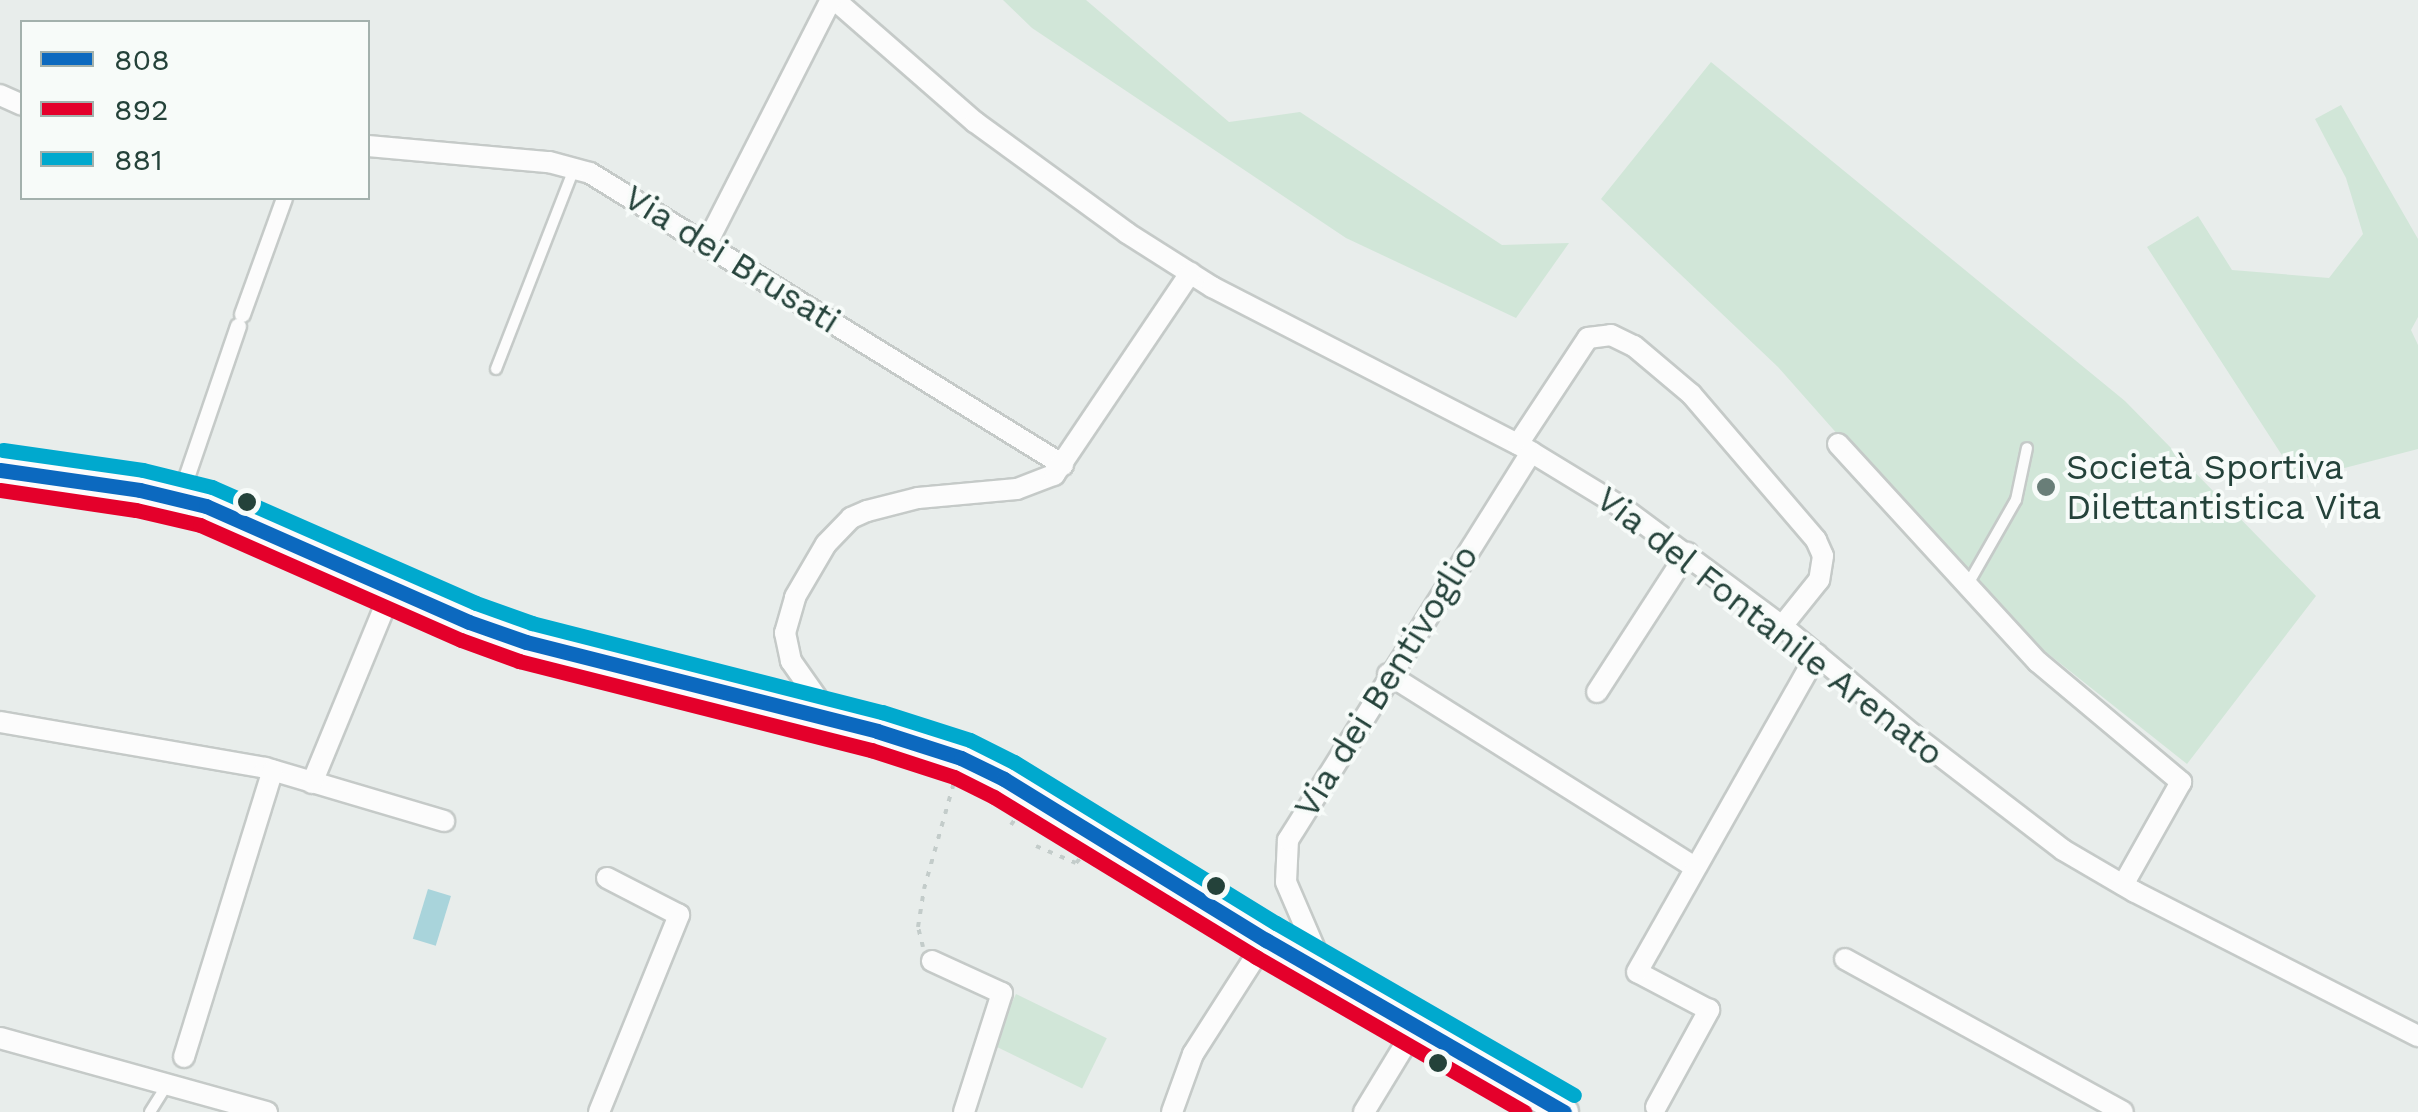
<!DOCTYPE html>
<html>
<head>
<meta charset="utf-8">
<style>
  body { margin:0 }
  #map { position:relative; width:2418px; height:1112px; overflow:hidden; background:#e8edeb; font-family:"Work Sans",sans-serif }
  div>[style] { position:absolute }
  .green>* { inset:0; background:#d1e6d8; transform-origin:0 0 }
  .water>* { inset:0; background:#a9d4db; transform-origin:0 0 }
  .path>* { height:4px; margin-top:-2px; transform-origin:0; background:repeating-linear-gradient(90deg,#c3ccca 0 5px,transparent 0 13px) }
  .roads { filter:drop-shadow(2px 0 #c5cac8) drop-shadow(-2px 0 #c5cac8) drop-shadow(0 2px #c5cac8) drop-shadow(0 -2px #c5cac8) }
  .service>* { height:10px; margin:-5px; padding:0 5px; transform-origin:5px; border-radius:5px; background:#fcfcfc }
  .pedestrian>* { height:15px; margin:-7.5px; padding:0 7.5px; transform-origin:7.5px; border-radius:7.5px; background:#fcfcfc }
  .minor>* { height:20px; margin:-10px; padding:0 10px; transform-origin:10px; border-radius:10px; background:#fcfcfc }
  .secondary>* { height:28px; margin:-14px; padding:0 14px; transform-origin:14px; border-radius:14px; background:#fcfcfc }
  .bus-1>* { height:15px; margin:-7.5px; padding:0 7.5px; transform-origin:7.5px; border-radius:7.5px; background:#0c69bf }
  .bus-2>* { height:15px; margin:-7.5px; padding:0 7.5px; transform-origin:7.5px; border-radius:7.5px; background:#e4002b }
  .bus-3>* { height:15px; margin:-7.5px; padding:0 7.5px; transform-origin:7.5px; border-radius:7.5px; background:#00a9ce }
  .dots>* { width:28px; height:28px; translate:-50% -50%; box-sizing:border-box; border:5px solid #f7fbf9; border-radius:50% }
  span { translate:-50% -50%; white-space:nowrap; text-align:center; line-height:1.15; -webkit-text-stroke:8px #f7fbf9; paint-order:stroke }
  .street-label { font-size:35px; color:#24423a }
  .poi-label { font-size:35px; color:#24423a }
  .left { translate:0 -50%; text-align:left }
  .legend { position:absolute; left:20px; top:20px; width:350px; height:180px; box-sizing:border-box; background:#f7fbf9; border:2px solid #a3b1ad; margin:0; padding:12px 18px; list-style:none; font-size:30px; color:#24423a }
  .legend li { display:flex; align-items:center; gap:20px; height:50px }
  .legend b { width:50px; border:2px solid #a3b1ad }
</style>
</head>
<body>
<div id="map">
  <div class="green">
    <div style="clip-path:polygon(1003px 0,1086px 0,1229px 122px,1300px 112px,1502px 245px,1569px 243px,1516px 318px,1346px 238px,1032px 28px)"></div>
    <div style="clip-path:polygon(1711px 62px,2125px 401px,2316px 596px,2187px 764px,1994px 611px,1778px 367px,1601px 199px)"></div>
    <div style="clip-path:polygon(2341px 105px,2418px 239px,2418px 317px,2411px 330px,2418px 345px,2418px 449px,2298px 480px,2147px 247px,2198px 216px,2232px 270px,2329px 278px,2363px 234px,2346px 178px,2315px 119px)"></div>
    <div style="left:1016px;top:994px;width:101px;height:56px;rotate:26deg"></div>
  </div>
  <div class="water">
    <div style="left:428px;top:889px;width:24px;height:52px;rotate:17deg"></div>
  </div>
  <div class="path">
    <div style="left:1011px;top:825px;width:11px;rotate:-56deg"></div>
    <div style="left:1036px;top:846px;width:43px;rotate:23deg"></div>
    <div style="left:1076px;top:863px;width:9px;rotate:-49deg"></div>
    <div style="left:923px;top:947px;width:21px;rotate:-104deg"></div>
    <div style="left:918px;top:927px;width:38px;rotate:-81deg"></div>
    <div style="left:924px;top:889px;width:111px;rotate:-74.3deg"></div>
  </div>
  <div class="roads">
    <div class="service">
      <div style="left:496px;top:369px;width:215px;rotate:-68.7deg"></div>
      <div style="left:1968px;top:584px;width:97px;rotate:-60.3deg"></div>
      <div style="left:2016px;top:500px;width:53px;rotate:-78.1deg"></div>
      <div style="left:150px;top:1112px;width:32px;rotate:-58deg"></div>
    </div>
    <div class="pedestrian">
      <div style="left:242px;top:314px;width:123px;rotate:-70.1deg"></div>
      <div style="left:179px;top:498px;width:182px;rotate:-71.1deg"></div>
    </div>
    <div class="minor">
      <div style="left:835px;top:0;width:186px;rotate:41.1deg"></div>
      <div style="left:975px;top:122px;width:188px;rotate:36.1deg"></div>
      <div style="left:1127px;top:233px;width:101px;rotate:32.4deg"></div>
      <div style="left:1212px;top:287px;width:344px;rotate:27.2deg"></div>
      <div style="left:1518px;top:444px;width:123px;rotate:31.4deg"></div>
      <div style="left:1623px;top:508px;width:198px;rotate:36.6deg"></div>
      <div style="left:1782px;top:626px;width:169px;rotate:39.7deg"></div>
      <div style="left:1912px;top:734px;width:190px;rotate:37.5deg"></div>
      <div style="left:2063px;top:850px;width:83px;rotate:30.3deg"></div>
      <div style="left:2135px;top:892px;width:318px;rotate:27deg"></div>
      <div style="left:0;top:95px;width:24px;rotate:24deg"></div>
      <div style="left:368px;top:146px;width:182px;rotate:5.1deg"></div>
      <div style="left:549px;top:162px;width:42px;rotate:15deg"></div>
      <div style="left:590px;top:173px;width:556px;rotate:31.69deg"></div>
      <div style="left:707px;top:243px;width:273px;rotate:-63deg"></div>
      <div style="left:1518px;top:444px;width:127px;rotate:-56.6deg"></div>
      <div style="left:1588px;top:338px;width:23px;rotate:-7deg"></div>
      <div style="left:1611px;top:335px;width:25px;rotate:26deg"></div>
      <div style="left:1634px;top:346px;width:75px;rotate:40.1deg"></div>
      <div style="left:1691px;top:394px;width:192px;rotate:49.4deg"></div>
      <div style="left:1816px;top:540px;width:17px;rotate:66deg"></div>
      <div style="left:1823px;top:556px;width:24px;rotate:99deg"></div>
      <div style="left:1819px;top:580px;width:59px;rotate:128.8deg"></div>
      <div style="left:1838px;top:444px;width:296px;rotate:47.5deg"></div>
      <div style="left:2038px;top:662px;width:187px;rotate:40deg"></div>
      <div style="left:2181px;top:782px;width:118px;rotate:119.4deg"></div>
      <div style="left:1388px;top:674px;width:363px;rotate:32.2deg"></div>
      <div style="left:1597px;top:692px;width:166px;rotate:-57.1deg"></div>
      <div style="left:831px;top:718px;width:70px;rotate:-125.1deg"></div>
      <div style="left:791px;top:661px;width:29px;rotate:-102deg"></div>
      <div style="left:785px;top:633px;width:37px;rotate:-74deg"></div>
      <div style="left:795px;top:597px;width:61px;rotate:-59.7deg"></div>
      <div style="left:826px;top:544px;width:36px;rotate:-46deg"></div>
      <div style="left:851px;top:518px;width:17px;rotate:-24deg"></div>
      <div style="left:867px;top:511px;width:53px;rotate:-14.3deg"></div>
      <div style="left:918px;top:498px;width:99px;rotate:-5.2deg"></div>
      <div style="left:1017px;top:489px;width:40px;rotate:-21deg"></div>
      <div style="left:1054px;top:475px;width:244px;rotate:-56deg"></div>
      <div style="left:0;top:722px;width:269px;rotate:9.8deg"></div>
      <div style="left:265px;top:768px;width:187px;rotate:16.5deg"></div>
      <div style="left:312px;top:783px;width:210px;rotate:-67.6deg"></div>
      <div style="left:1845px;top:959px;width:317px;rotate:28.8deg"></div>
      <div style="left:932px;top:961px;width:77px;rotate:24.6deg"></div>
      <div style="left:1002px;top:993px;width:125px;rotate:107.7deg"></div>
      <div style="left:1326px;top:975px;width:101px;rotate:-113.3deg"></div>
      <div style="left:1286px;top:882px;width:42px;rotate:-87.3deg"></div>
      <div style="left:1288px;top:840px;width:458px;rotate:-57.9deg"></div>
      <div style="left:0;top:1038px;width:277px;rotate:15.5deg"></div>
      <div style="left:184px;top:1057px;width:300px;rotate:-72.8deg"></div>
      <div style="left:1656px;top:1107px;width:111px;rotate:-61.3deg"></div>
      <div style="left:1709px;top:1010px;width:81px;rotate:-152.2deg"></div>
      <div style="left:1637px;top:972px;width:365px;rotate:-60.5deg"></div>
      <div style="left:599px;top:1112px;width:213px;rotate:-67.9deg"></div>
      <div style="left:679px;top:915px;width:81px;rotate:-152.8deg"></div>
      <div style="left:1172px;top:1112px;width:62px;rotate:-70.1deg"></div>
      <div style="left:1193px;top:1054px;width:135px;rotate:-57.4deg"></div>
      <div style="left:1364px;top:1112px;width:98px;rotate:-58.7deg"></div>
    </div>
    <div class="secondary">
      <div style="left:0;top:470px;width:141px;rotate:8.1deg"></div>
      <div style="left:140px;top:490px;width:68px;rotate:13.6deg"></div>
      <div style="left:206px;top:506px;width:287px;rotate:23.8deg"></div>
      <div style="left:469px;top:622px;width:60px;rotate:19.3deg"></div>
      <div style="left:526px;top:642px;width:362px;rotate:14.2deg"></div>
      <div style="left:877px;top:731px;width:88px;rotate:17.8deg"></div>
      <div style="left:961px;top:758px;width:48px;rotate:26deg"></div>
      <div style="left:1004px;top:779px;width:308px;rotate:31.6deg"></div>
      <div style="left:1266px;top:940px;width:344px;rotate:30deg"></div>
    </div>
  </div>
  <div class="bus-1">
    <div style="left:0;top:470px;width:141px;rotate:8.1deg"></div>
    <div style="left:140px;top:490px;width:68px;rotate:13.6deg"></div>
    <div style="left:206px;top:506px;width:287px;rotate:23.8deg"></div>
    <div style="left:469px;top:622px;width:60px;rotate:19.3deg"></div>
    <div style="left:526px;top:642px;width:362px;rotate:14.2deg"></div>
    <div style="left:877px;top:731px;width:88px;rotate:17.8deg"></div>
    <div style="left:961px;top:758px;width:48px;rotate:26deg"></div>
    <div style="left:1004px;top:779px;width:308px;rotate:31.6deg"></div>
    <div style="left:1266px;top:940px;width:344px;rotate:30deg"></div>
  </div>
  <div class="bus-2">
    <div style="left:0;top:490px;width:137px;rotate:8.4deg"></div>
    <div style="left:136px;top:510px;width:66px;rotate:13.2deg"></div>
    <div style="left:200px;top:525px;width:285px;rotate:23.8deg"></div>
    <div style="left:461px;top:640px;width:62px;rotate:19.9deg"></div>
    <div style="left:519px;top:661px;width:363px;rotate:14.2deg"></div>
    <div style="left:871px;top:750px;width:87px;rotate:18deg"></div>
    <div style="left:954px;top:777px;width:45px;rotate:26.6deg"></div>
    <div style="left:994px;top:797px;width:307px;rotate:31.4deg"></div>
    <div style="left:1256px;top:957px;width:310px;rotate:30deg"></div>
  </div>
  <div class="bus-3">
    <div style="left:3px;top:450px;width:141px;rotate:8.1deg"></div>
    <div style="left:143px;top:470px;width:71px;rotate:13.8deg"></div>
    <div style="left:212px;top:487px;width:288px;rotate:23.7deg"></div>
    <div style="left:476px;top:603px;width:59px;rotate:19.7deg"></div>
    <div style="left:532px;top:623px;width:361px;rotate:14.3deg"></div>
    <div style="left:882px;top:712px;width:92px;rotate:17.7deg"></div>
    <div style="left:970px;top:740px;width:49px;rotate:26.6deg"></div>
    <div style="left:1014px;top:762px;width:308px;rotate:31.6deg"></div>
    <div style="left:1276px;top:923px;width:344px;rotate:30deg"></div>
  </div>
  <div class="dots">
    <div style="left:2046px;top:487px;background:#697e78"></div>
    <div style="left:247px;top:502px;background:#24423a"></div>
    <div style="left:1216px;top:886px;background:#24423a"></div>
    <div style="left:1438px;top:1063px;background:#24423a"></div>
  </div>
  <div class="street-label">
    <span style="left:732px;top:259px;rotate:32deg">Via dei Brusati</span>
    <span style="left:1770px;top:626px;rotate:38deg">Via del Fontanile Arenato</span>
    <span style="left:1386px;top:681px;rotate:-58deg">Via dei Bentivoglio</span>
  </div>
  <div class="poi-label">
    <span class="left" style="left:2066px;top:487px">Società Sportiva<br>Dilettantistica Vita</span>
  </div>
  <ul class="legend">
  <li><b style="height:12px;background:#0c69bf"></b>808</li>
  <li><b style="height:12px;background:#e4002b"></b>892</li>
  <li><b style="height:12px;background:#00a9ce"></b>881</li>
  </ul>
</div>
</body>
</html>
